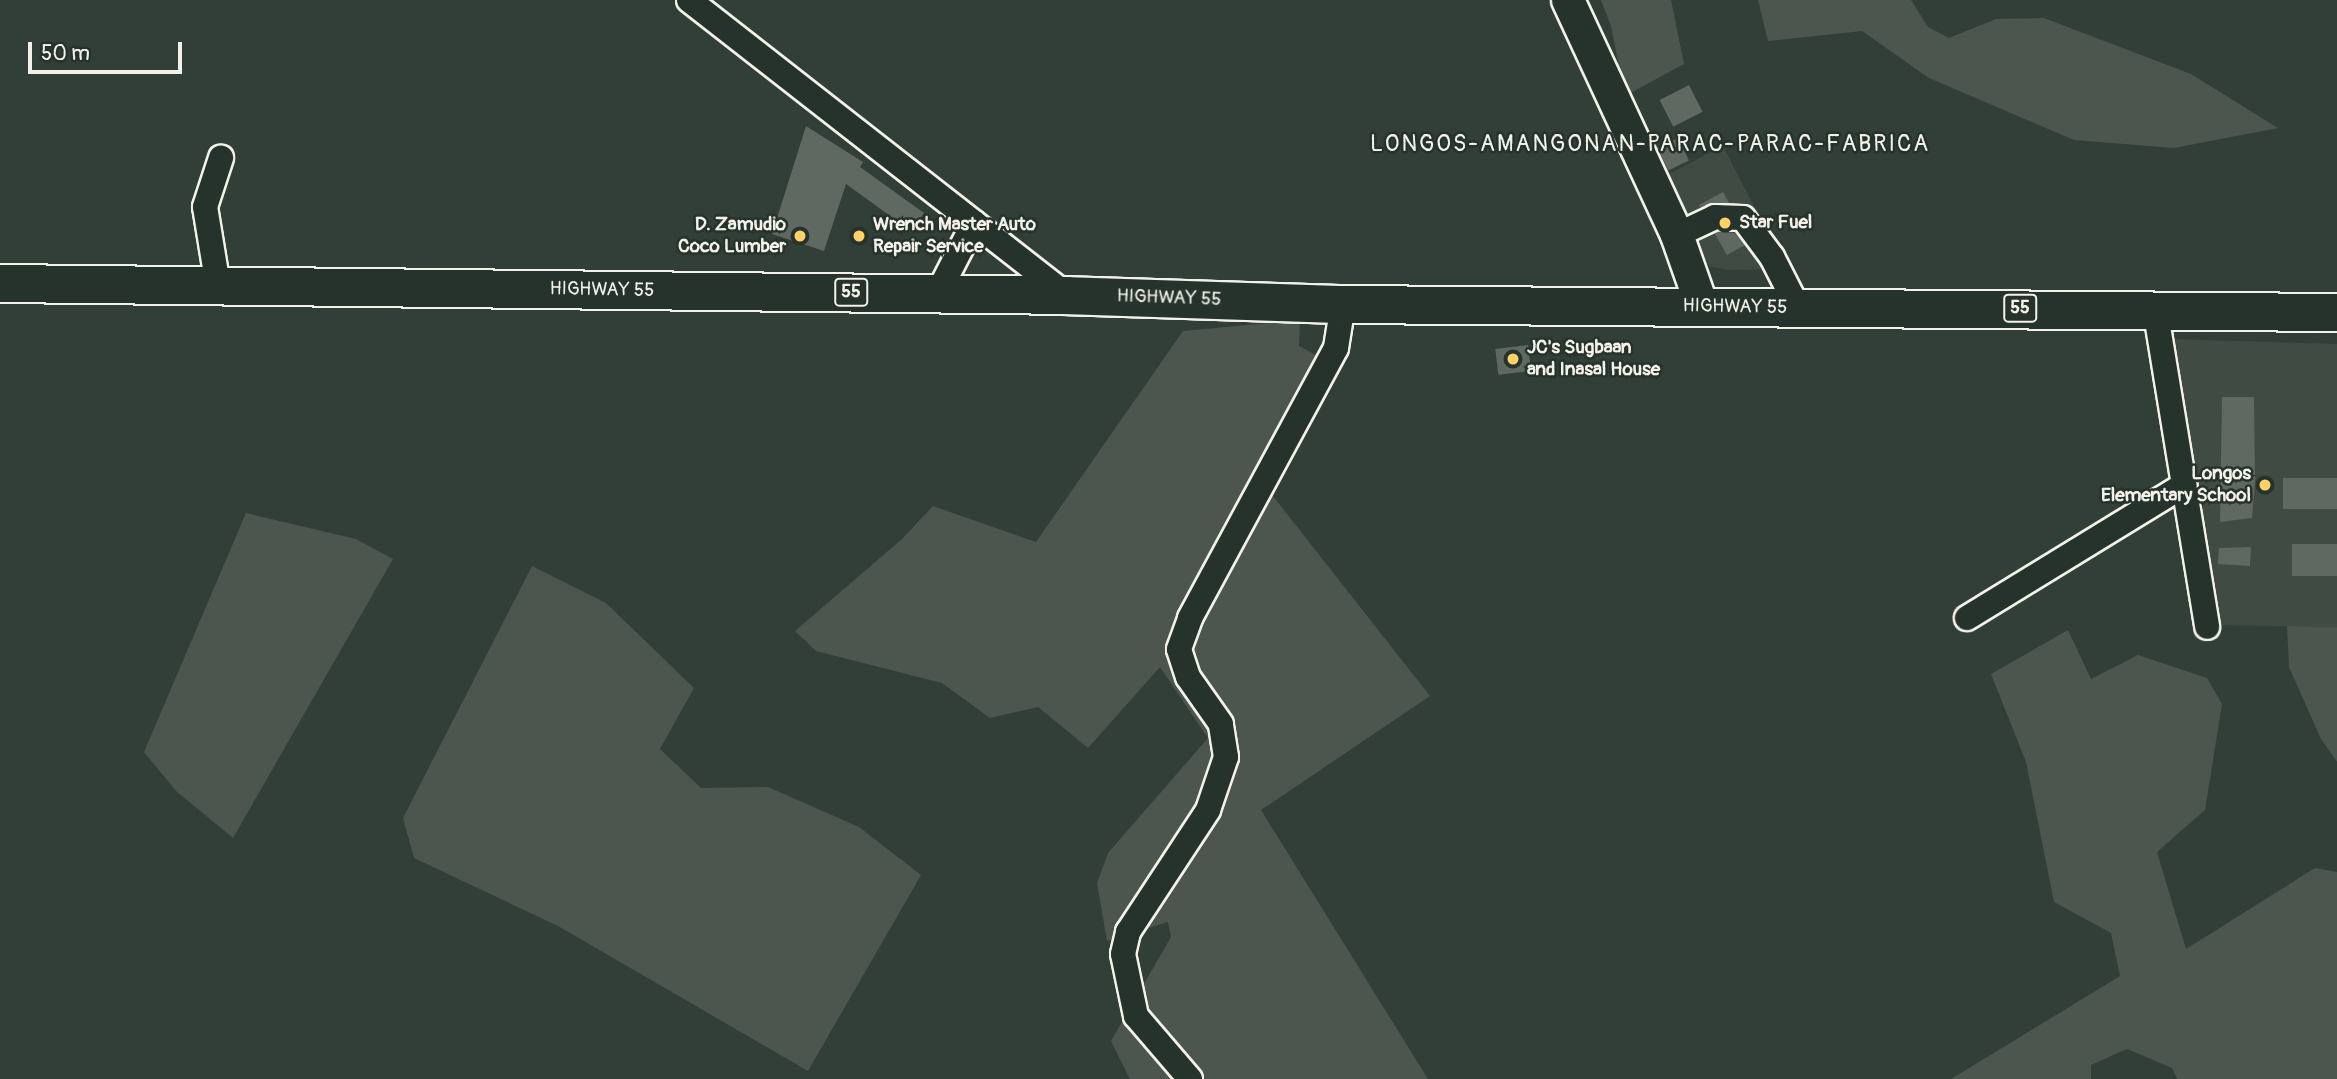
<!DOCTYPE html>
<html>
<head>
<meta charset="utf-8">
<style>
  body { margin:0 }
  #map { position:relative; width:2337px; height:1079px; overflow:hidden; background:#323e38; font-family:Pangolin,sans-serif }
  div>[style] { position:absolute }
  .built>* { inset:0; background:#404b44 }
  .green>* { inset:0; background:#4c564f }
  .building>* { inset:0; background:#5f6861; transform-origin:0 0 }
  .roads { filter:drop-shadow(2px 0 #f4f1e8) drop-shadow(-2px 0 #f4f1e8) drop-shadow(0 2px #f4f1e8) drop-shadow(0 -2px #f4f1e8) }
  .minor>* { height:24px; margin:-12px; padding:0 12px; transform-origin:12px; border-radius:12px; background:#26332d }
  .major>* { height:32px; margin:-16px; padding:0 16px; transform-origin:16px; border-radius:16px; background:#26332d }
  .highway>* { height:37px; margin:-18.5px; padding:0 18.5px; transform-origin:18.5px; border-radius:18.5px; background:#26332d }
  .dots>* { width:19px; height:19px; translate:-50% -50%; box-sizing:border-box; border:4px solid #26332d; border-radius:50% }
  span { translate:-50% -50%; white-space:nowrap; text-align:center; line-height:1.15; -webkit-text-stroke:5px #26332d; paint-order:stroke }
  .shield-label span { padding:2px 5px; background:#26332d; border:2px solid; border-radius:5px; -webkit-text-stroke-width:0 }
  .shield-label { font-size:18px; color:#f4f1e8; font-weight:700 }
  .poi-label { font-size:19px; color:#f4f1e8; font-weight:700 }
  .left { translate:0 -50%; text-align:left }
  .right { translate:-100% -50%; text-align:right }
  .street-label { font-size:19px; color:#f4f1e8 }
  .quarter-label { font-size:23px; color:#f4f1e8; letter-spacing:2px }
  .scale { position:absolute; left:28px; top:42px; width:154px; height:32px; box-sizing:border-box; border:4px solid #f4f1e8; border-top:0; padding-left:9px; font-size:21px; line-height:24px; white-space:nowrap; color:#f4f1e8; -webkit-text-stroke:5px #26332d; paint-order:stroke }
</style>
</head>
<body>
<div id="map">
  <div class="built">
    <div style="clip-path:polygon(1723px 146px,1786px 269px,1726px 270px,1709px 266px,1663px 177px)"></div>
    <div style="clip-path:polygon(2170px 339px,2337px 344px,2337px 627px,2216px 625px)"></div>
  </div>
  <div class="green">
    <div style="clip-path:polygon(1601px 0,1671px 0,1684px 64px,1625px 96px,1611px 26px)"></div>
    <div style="clip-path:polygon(1758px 0,1911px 0,1928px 27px,1949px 38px,1996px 19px,2044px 18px,2191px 74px,2278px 128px,2174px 148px,2074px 140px,1929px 78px,1862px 31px,1768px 41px)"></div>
    <div style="clip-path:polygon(1300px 320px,1299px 346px,1338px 367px,1269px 491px,1430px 696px,1261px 810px,1428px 1079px,1130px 1079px,1111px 1041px,1171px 937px,1168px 922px,1107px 941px,1097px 883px,1108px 853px,1208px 738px,1160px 667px,1088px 748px,1038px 707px,990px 718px,942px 683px,816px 651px,795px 631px,902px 539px,933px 506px,1036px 542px,1183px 331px)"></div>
    <div style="clip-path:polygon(246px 513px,356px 539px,393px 559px,233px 838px,176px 791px,144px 752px)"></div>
    <div style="clip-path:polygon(532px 566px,606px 603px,694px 688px,660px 749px,701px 788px,768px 787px,859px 827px,921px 875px,808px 1071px,558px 926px,414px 858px,403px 818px)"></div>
    <div style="clip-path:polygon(2287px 626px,2337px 627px,2337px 762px,2321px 739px,2289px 667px)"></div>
    <div style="clip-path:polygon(2068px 630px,2091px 679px,2138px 655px,2207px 678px,2222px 704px,2205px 810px,2157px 852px,2186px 949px,2315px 868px,2337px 872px,2337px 1079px,2177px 1079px,2172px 1068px,2127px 1049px,2091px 1065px,2091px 1079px,1951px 1079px,2120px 976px,2111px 933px,2054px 902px,2026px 762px,1991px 674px)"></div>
  </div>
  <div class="building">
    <div style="left:1689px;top:85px;width:30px;height:33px;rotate:63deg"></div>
    <div style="clip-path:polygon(806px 126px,863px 162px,860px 167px,924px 213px,911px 231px,846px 184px,824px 251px,772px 234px)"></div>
    <div style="left:1678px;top:138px;width:25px;height:23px;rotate:64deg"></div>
    <div style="clip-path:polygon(1723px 192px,1729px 203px,1700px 207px,1699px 205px)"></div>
    <div style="clip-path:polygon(1718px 232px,1735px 233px,1745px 245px,1727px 255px,1715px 234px)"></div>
    <div style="left:1528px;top:345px;width:26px;height:33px;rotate:83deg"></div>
    <div style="clip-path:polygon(2222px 397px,2254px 397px,2255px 480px,2252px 518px,2220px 522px)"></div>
    <div style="left:2337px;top:478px;width:31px;height:54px;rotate:90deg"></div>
    <div style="left:2337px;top:544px;width:32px;height:45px;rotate:90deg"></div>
    <div style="clip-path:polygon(2251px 547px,2250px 566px,2218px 564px,2219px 548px)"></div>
  </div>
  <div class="roads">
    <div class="minor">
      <div style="left:689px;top:0;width:479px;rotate:38deg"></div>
      <div style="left:1677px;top:235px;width:42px;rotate:-25.3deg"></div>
      <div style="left:1715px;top:217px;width:28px;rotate:2deg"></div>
      <div style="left:1743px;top:218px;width:49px;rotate:53.4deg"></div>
      <div style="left:1772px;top:257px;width:57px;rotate:63deg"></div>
      <div style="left:218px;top:286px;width:80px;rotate:-99.3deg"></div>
      <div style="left:205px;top:207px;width:52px;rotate:-71.9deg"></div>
      <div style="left:938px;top:293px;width:79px;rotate:-62.8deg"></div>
      <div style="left:2155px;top:308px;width:323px;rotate:80.7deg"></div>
      <div style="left:1967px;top:618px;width:255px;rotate:-31.5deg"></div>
      <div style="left:1190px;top:1079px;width:83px;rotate:-130.6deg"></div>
      <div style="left:1136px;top:1016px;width:63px;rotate:-101.8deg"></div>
      <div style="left:1123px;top:954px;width:23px;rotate:-77deg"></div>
      <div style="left:1128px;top:932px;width:146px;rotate:-56.7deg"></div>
      <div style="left:1208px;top:810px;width:56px;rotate:-71.2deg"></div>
      <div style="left:1226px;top:757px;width:33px;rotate:-99deg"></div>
      <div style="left:1221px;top:724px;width:57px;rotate:-125.1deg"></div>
      <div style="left:1188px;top:677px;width:29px;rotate:-108deg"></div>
      <div style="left:1179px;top:649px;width:33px;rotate:-70deg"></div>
      <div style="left:1190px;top:618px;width:307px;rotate:-61.6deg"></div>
      <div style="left:1336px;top:348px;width:45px;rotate:-81deg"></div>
    </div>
    <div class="major">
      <div style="left:1568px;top:0;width:259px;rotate:65.1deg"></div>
      <div style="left:1677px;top:235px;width:75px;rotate:70.6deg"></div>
    </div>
    <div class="highway">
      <div style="left:0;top:283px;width:1066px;rotate:0.64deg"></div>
      <div style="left:1066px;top:295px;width:277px;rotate:1.9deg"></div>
      <div style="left:1343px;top:304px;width:994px;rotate:0.46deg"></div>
    </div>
  </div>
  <div class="dots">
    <div style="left:1725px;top:223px;background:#ffd166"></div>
    <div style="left:800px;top:236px;background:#ffd166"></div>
    <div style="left:859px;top:236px;background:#ffd166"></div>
    <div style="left:1513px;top:359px;background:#ffd166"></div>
    <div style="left:2265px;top:485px;background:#ffd166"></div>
  </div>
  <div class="shield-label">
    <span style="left:851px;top:292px">55</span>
    <span style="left:2020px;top:308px">55</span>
  </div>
  <div class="poi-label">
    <span class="left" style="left:1739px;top:223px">Star Fuel</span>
    <span class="right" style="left:786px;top:236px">D. Zamudio<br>Coco Lumber</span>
    <span class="left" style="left:873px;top:236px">Wrench Master Auto<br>Repair Service</span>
    <span class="left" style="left:1527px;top:359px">JC's Sugbaan<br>and Inasal House</span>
    <span class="right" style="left:2251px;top:485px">Longos<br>Elementary School</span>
  </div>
  <div class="street-label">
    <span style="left:602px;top:290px;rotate:1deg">HIGHWAY 55</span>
    <span style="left:1169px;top:298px;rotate:2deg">HIGHWAY 55</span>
    <span style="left:1735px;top:307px;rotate:1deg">HIGHWAY 55</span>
  </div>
  <div class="quarter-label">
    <span style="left:1650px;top:144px">LONGOS-AMANGONAN-PARAC‑PARAC-FABRICA</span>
  </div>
  <div class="scale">50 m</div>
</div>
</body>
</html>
